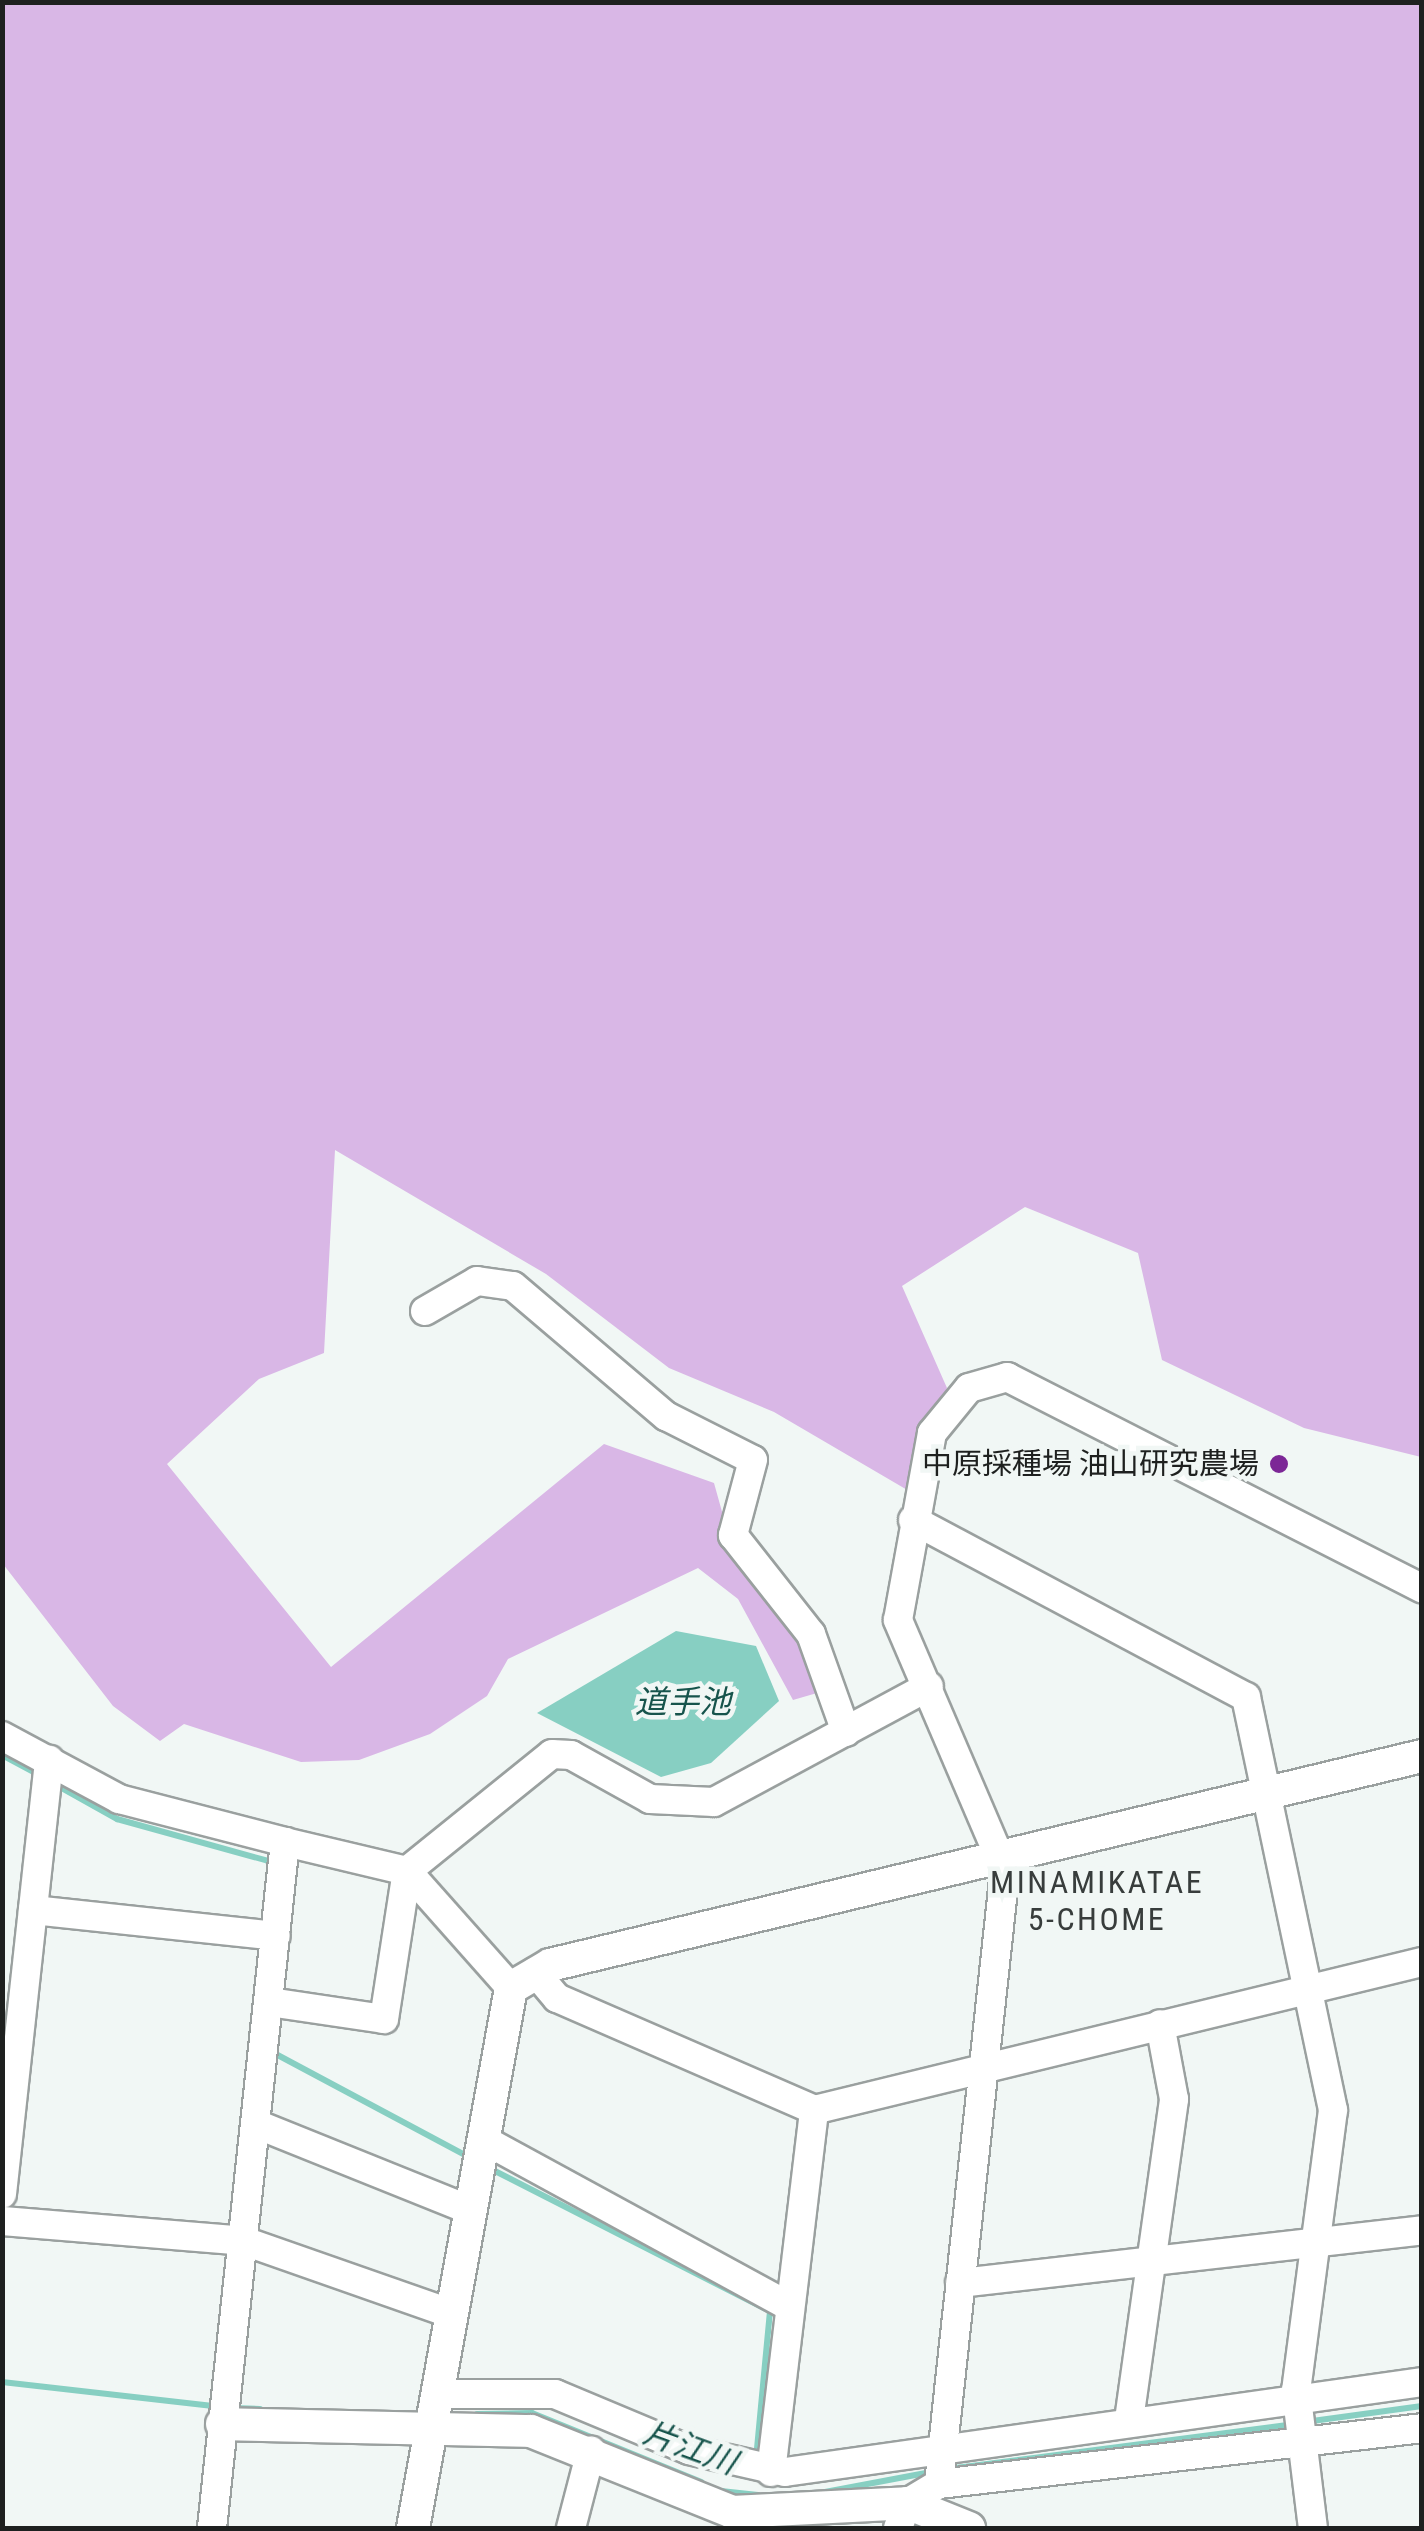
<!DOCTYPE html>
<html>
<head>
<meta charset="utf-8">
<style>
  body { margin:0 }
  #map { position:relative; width:1424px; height:2531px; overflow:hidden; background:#f1f7f5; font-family:"Roboto Condensed","Noto Sans JP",sans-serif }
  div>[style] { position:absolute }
  .forest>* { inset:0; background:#d9b7e6 }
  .water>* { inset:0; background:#87cfc2 }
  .stream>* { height:6px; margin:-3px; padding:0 3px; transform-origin:3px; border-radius:3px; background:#87cfc2 }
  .roads { filter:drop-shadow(2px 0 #9aa09f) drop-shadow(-2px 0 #9aa09f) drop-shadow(0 2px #9aa09f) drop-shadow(0 -2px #9aa09f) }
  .minor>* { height:28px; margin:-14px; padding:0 14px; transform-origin:14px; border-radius:14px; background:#fff }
  .tertiary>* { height:32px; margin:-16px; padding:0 16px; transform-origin:16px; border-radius:16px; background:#fff }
  .dots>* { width:28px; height:28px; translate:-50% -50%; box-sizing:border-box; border:5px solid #f1f7f5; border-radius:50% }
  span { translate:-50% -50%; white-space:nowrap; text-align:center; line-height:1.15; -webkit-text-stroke:9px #f1f7f5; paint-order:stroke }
  .poi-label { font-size:30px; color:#1e201f }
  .right { translate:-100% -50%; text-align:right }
  .water-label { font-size:32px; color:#17544c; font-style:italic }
  .neighbourhood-label { font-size:32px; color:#383d3c; letter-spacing:2.5px }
  .frame { position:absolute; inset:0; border:5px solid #1e201f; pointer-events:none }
</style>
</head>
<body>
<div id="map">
  <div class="forest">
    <div style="clip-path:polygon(3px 3px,1421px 3px,1421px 1457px,1304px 1428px,1162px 1360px,1138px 1253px,1025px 1207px,902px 1286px,947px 1388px,909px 1491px,774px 1412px,669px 1368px,546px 1274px,335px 1150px,324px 1353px,259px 1379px,167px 1464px,331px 1667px,604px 1444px,714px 1483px,731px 1544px,810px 1656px,817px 1693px,793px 1700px,738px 1599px,698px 1568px,508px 1659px,487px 1696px,430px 1734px,359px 1760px,301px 1762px,184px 1724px,160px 1741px,113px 1706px,3px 1564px)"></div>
  </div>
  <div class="water">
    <div style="clip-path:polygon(676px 1631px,756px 1646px,779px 1701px,711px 1763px,661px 1777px,537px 1713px)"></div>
  </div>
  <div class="stream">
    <div style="left:2px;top:1755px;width:44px;rotate:28.3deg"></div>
    <div style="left:56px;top:1785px;width:70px;rotate:29.1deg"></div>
    <div style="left:117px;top:1819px;width:157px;rotate:15.5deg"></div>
    <div style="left:268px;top:1861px;width:11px;rotate:68deg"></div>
    <div style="left:272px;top:2052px;width:227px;rotate:28.1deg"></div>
    <div style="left:487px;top:2167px;width:318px;rotate:27deg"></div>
    <div style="left:770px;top:2311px;width:150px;rotate:95.4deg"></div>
    <div style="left:2px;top:2382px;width:219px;rotate:6.5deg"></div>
    <div style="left:232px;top:2408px;width:28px;rotate:2deg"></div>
    <div style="left:477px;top:2414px;width:55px;rotate:-1deg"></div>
    <div style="left:532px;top:2413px;width:183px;rotate:22.2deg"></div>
    <div style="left:1305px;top:2422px;width:118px;rotate:-7.8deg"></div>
    <div style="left:948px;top:2469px;width:348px;rotate:-7.4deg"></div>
    <div style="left:721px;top:2491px;width:37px;rotate:6deg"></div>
    <div style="left:825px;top:2492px;width:108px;rotate:-10.7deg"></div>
  </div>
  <div class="roads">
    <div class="minor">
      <div style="left:425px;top:1311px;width:60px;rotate:-30deg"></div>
      <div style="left:477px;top:1281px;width:36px;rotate:8deg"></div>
      <div style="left:513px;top:1286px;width:201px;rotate:40.4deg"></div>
      <div style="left:666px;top:1416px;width:97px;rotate:26.8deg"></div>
      <div style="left:753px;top:1460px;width:78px;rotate:104.9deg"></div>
      <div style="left:733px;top:1535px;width:126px;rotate:51.8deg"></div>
      <div style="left:811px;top:1634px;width:104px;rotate:70.3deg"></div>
      <div style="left:913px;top:1520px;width:377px;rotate:28deg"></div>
      <div style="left:1246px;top:1697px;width:422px;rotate:78.1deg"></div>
      <div style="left:1333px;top:2110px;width:282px;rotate:97.5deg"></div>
      <div style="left:1296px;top:2390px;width:139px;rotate:83deg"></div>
      <div style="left:2px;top:1736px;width:133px;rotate:28.3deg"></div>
      <div style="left:119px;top:1799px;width:171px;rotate:14.5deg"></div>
      <div style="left:33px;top:1910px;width:244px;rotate:6.1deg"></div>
      <div style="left:535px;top:1972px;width:34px;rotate:50deg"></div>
      <div style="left:557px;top:1998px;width:280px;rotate:23.5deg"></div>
      <div style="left:814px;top:2110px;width:626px;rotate:-13.68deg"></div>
      <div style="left:269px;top:2002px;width:116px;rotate:8.4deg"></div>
      <div style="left:384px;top:2019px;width:150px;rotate:-81.2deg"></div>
      <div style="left:407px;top:1871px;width:186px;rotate:-38.9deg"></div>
      <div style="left:552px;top:1754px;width:19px;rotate:3deg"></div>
      <div style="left:571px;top:1755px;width:90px;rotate:29.1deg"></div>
      <div style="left:650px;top:1799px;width:64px;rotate:2.7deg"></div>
      <div style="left:714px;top:1802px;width:244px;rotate:-28.3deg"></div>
      <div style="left:256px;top:2124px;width:231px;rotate:21.9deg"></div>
      <div style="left:486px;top:2141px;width:343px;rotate:28.6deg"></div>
      <div style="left:2px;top:2194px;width:437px;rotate:-83.8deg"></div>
      <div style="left:2px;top:2221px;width:243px;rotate:4.7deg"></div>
      <div style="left:244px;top:2241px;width:215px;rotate:19.3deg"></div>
      <div style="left:960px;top:2283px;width:465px;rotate:-6.5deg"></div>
      <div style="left:439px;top:2394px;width:116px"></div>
      <div style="left:555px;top:2394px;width:145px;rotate:22.7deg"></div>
      <div style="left:689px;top:2450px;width:98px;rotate:12.9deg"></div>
      <div style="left:785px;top:2472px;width:643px;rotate:-8.04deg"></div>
      <div style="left:1129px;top:2420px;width:324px;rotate:-82deg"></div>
      <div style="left:1174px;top:2099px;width:76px;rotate:-100.6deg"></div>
      <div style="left:771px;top:2472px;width:365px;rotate:-83.2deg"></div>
      <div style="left:939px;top:2484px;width:618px;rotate:-83.86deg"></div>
      <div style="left:1005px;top:1870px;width:272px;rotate:-113.2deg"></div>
      <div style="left:898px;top:1620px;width:190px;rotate:-79.7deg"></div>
      <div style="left:932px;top:1433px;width:58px;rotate:-50.6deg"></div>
      <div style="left:969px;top:1388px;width:40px;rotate:-16deg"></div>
      <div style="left:1007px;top:1377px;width:466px;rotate:27deg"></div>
      <div style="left:212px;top:2528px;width:690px;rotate:-83.93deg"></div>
      <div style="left:285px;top:1842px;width:125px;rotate:13.4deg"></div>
      <div style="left:407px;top:1871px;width:157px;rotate:48.4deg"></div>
      <div style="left:571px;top:2528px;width:80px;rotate:-75.4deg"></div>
      <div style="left:898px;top:2528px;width:27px;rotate:-70deg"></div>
      <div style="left:907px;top:2503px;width:37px;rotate:-31deg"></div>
      <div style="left:939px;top:2484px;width:486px;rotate:-6.6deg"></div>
    </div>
    <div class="tertiary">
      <div style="left:222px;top:2424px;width:309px;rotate:1.3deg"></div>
      <div style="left:531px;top:2431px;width:217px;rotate:21.9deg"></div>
      <div style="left:732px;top:2512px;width:175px;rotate:-2.9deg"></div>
      <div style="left:907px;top:2503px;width:67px;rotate:22deg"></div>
      <div style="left:413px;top:2528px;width:549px;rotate:-79.71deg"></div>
      <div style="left:511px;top:1988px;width:45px;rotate:-30.5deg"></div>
      <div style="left:550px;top:1965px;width:897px;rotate:-13.48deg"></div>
    </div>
  </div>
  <div class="dots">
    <div style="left:1279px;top:1464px;background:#7c2796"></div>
  </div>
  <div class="poi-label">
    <span class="right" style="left:1259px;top:1464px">中原採種場 油山研究農場</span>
  </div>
  <div class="water-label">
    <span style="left:683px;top:1702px">道手池</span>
    <span style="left:690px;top:2448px;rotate:20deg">片江川</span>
  </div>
  <div class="neighbourhood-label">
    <span style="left:1097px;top:1901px">MINAMIKATAE<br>5-CHOME</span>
  </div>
  <div class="frame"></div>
</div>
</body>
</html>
